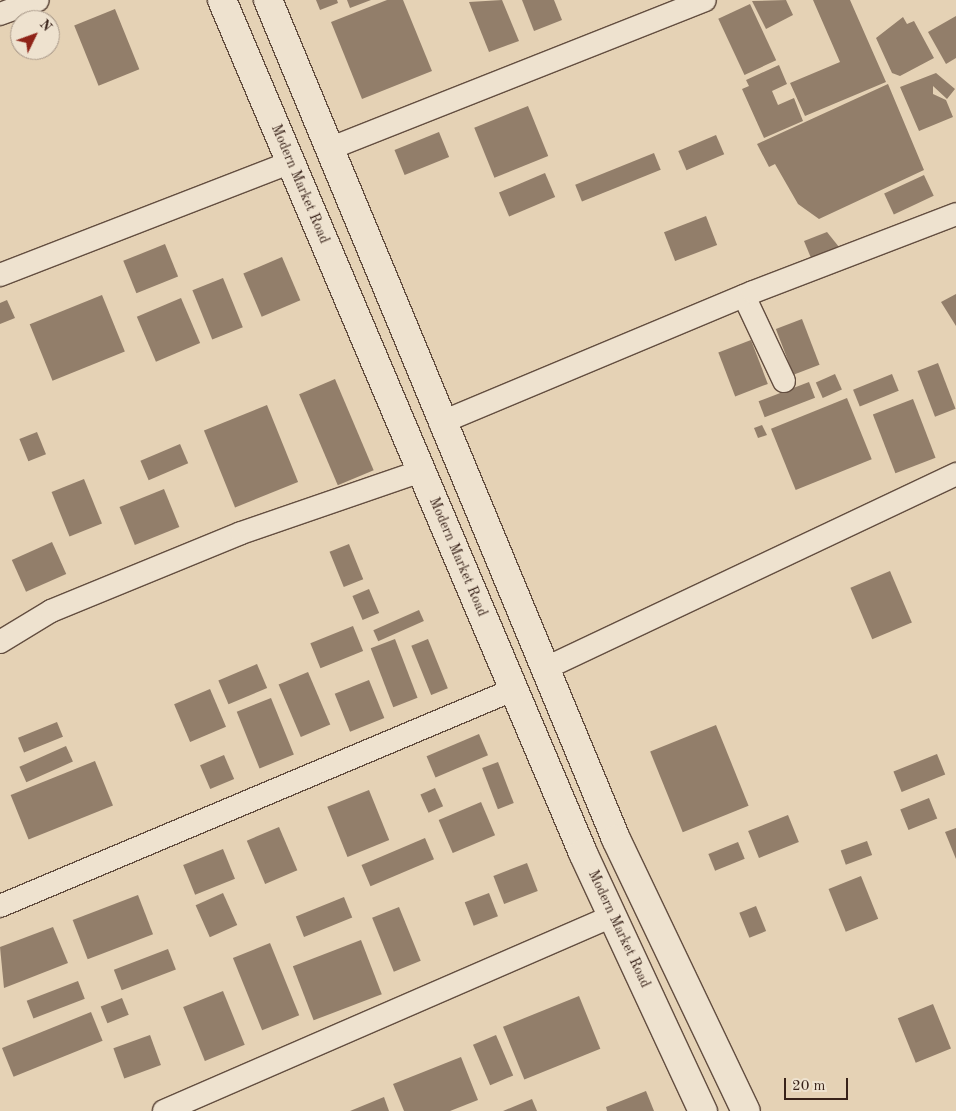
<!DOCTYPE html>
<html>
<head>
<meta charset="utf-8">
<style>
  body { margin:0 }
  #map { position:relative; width:956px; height:1111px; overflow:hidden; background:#e5d2b5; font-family:"Old Standard TT",serif }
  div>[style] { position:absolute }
  .building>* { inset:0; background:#927e6a; transform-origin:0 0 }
  .roads { filter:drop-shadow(1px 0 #634e40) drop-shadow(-1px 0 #634e40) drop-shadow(0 1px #634e40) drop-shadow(0 -1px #634e40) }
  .minor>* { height:22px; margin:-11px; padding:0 11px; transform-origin:11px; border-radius:11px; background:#eee2cf }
  .tertiary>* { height:28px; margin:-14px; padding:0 14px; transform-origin:14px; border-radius:14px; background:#eee2cf }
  span { translate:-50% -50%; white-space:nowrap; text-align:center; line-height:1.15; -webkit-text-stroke:4px #eee2cf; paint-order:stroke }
  .street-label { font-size:14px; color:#382219 }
  .north { position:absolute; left:10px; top:10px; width:50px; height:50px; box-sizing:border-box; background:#eee2cf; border:1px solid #a59586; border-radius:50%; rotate:48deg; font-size:14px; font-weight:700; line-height:20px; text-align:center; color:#382219 }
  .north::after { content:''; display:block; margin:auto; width:18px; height:22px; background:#8f2418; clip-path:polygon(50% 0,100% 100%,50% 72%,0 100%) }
  .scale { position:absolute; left:784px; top:1078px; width:64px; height:22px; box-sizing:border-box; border:2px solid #382219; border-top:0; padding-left:6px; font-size:15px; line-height:18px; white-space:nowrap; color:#382219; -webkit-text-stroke:4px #eee2cf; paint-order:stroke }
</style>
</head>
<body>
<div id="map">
  <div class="building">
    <div style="clip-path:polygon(316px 0,337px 0,338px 3px,320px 10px)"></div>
    <div style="clip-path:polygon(347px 0,371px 0,350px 8px)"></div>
    <div style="clip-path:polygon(387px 0,403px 0,432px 71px,362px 99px,331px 22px)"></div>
    <div style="clip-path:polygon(502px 0,519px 41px,489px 52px,469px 2px)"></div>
    <div style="clip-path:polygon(522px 0,554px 0,562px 20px,534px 31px)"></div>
    <div style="clip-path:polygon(786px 0,793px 15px,766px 29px,752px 1px)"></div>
    <div style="clip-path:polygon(813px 0,850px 0,886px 82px,805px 116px,790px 83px,840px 62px)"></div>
    <div style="left:750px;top:4px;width:62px;height:35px;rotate:65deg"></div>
    <div style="left:115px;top:9px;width:65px;height:44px;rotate:68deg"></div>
    <div style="clip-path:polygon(956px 16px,956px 58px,946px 64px,928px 32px)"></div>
    <div style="clip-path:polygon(903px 17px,907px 24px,914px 21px,934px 58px,900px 76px,892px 73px,876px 38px)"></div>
    <div style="clip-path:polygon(779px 65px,787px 84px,772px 91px,778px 105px,794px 98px,803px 121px,764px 138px,742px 89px,749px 86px,746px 80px)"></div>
    <div style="clip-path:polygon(936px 73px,955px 89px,947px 99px,933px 86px,933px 94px,946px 100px,953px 117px,919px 131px,900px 87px)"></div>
    <div style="clip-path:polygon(888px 84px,924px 170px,819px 219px,798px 204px,775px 164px,769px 167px,757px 144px)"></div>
    <div style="left:528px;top:106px;width:54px;height:58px;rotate:68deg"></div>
    <div style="left:439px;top:132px;width:27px;height:48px;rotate:68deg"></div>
    <div style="left:716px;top:135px;width:21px;height:41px;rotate:67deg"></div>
    <div style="left:654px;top:153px;width:18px;height:85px;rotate:68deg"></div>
    <div style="left:545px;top:173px;width:26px;height:50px;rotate:67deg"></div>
    <div style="left:924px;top:175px;width:23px;height:44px;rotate:65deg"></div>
    <div style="left:706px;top:216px;width:31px;height:45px;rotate:69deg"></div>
    <div style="clip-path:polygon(827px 232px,839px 247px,811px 258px,804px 241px)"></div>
    <div style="left:165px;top:244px;width:35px;height:45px;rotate:68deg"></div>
    <div style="left:282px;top:257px;width:47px;height:42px;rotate:67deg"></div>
    <div style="left:223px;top:278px;width:53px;height:33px;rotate:68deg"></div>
    <div style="clip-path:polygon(956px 294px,956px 326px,941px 302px)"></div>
    <div style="left:102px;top:295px;width:61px;height:78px;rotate:68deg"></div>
    <div style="left:181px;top:298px;width:49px;height:48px;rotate:67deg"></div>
    <div style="clip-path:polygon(7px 300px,15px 318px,0 324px,0 303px)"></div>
    <div style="left:802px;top:319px;width:49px;height:28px;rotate:69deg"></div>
    <div style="left:751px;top:340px;width:47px;height:35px;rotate:69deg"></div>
    <div style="left:938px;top:363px;width:49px;height:22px;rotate:69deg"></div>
    <div style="left:835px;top:374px;width:17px;height:21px;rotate:66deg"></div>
    <div style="left:892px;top:374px;width:18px;height:42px;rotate:68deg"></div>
    <div style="left:335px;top:379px;width:99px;height:39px;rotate:67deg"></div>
    <div style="left:809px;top:382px;width:17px;height:54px;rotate:69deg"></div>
    <div style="left:847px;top:398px;width:66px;height:82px;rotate:68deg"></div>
    <div style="left:913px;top:399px;width:63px;height:43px;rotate:69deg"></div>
    <div style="left:267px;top:405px;width:83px;height:68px;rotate:68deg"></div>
    <div style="clip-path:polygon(762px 425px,767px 435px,758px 438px,754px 428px)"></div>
    <div style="left:37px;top:432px;width:24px;height:19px;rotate:68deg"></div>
    <div style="left:180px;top:444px;width:21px;height:43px;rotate:67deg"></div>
    <div style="left:84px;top:479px;width:48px;height:35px;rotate:68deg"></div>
    <div style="left:164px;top:489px;width:41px;height:48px;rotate:68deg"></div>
    <div style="left:52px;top:542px;width:35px;height:44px;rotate:66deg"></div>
    <div style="left:349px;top:544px;width:38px;height:21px;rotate:68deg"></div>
    <div style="left:890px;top:571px;width:56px;height:43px;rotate:67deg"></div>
    <div style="left:369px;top:589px;width:26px;height:18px;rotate:67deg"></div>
    <div style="left:419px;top:610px;width:12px;height:50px;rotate:66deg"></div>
    <div style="left:353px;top:626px;width:27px;height:46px;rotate:68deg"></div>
    <div style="left:395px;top:639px;width:63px;height:26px;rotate:69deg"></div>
    <div style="left:428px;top:639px;width:53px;height:18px;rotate:68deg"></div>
    <div style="left:257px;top:664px;width:26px;height:42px;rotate:67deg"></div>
    <div style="left:308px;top:672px;width:57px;height:32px;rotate:67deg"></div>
    <div style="left:369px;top:680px;width:41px;height:37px;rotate:68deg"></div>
    <div style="left:210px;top:689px;width:41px;height:39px;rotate:67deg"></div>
    <div style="left:271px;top:698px;width:61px;height:37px;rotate:68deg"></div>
    <div style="left:57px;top:722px;width:16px;height:42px;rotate:68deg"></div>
    <div style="left:716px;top:725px;width:87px;height:71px;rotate:68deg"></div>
    <div style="left:479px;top:734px;width:23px;height:57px;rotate:67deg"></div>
    <div style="left:66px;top:746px;width:17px;height:51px;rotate:66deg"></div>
    <div style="left:937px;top:754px;width:22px;height:47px;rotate:68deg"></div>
    <div style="left:224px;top:755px;width:26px;height:26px;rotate:67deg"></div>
    <div style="left:95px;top:761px;width:48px;height:91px;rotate:68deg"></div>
    <div style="left:498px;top:762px;width:44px;height:17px;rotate:69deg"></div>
    <div style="left:435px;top:788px;width:20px;height:16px;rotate:66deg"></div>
    <div style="left:369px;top:790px;width:54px;height:45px;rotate:68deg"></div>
    <div style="left:929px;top:798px;width:22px;height:31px;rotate:68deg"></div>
    <div style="left:481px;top:802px;width:36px;height:46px;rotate:67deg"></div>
    <div style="left:788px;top:815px;width:29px;height:43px;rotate:68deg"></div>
    <div style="left:279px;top:827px;width:47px;height:35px;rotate:67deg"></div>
    <div style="clip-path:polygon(956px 828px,956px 859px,945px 832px)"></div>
    <div style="left:425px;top:838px;width:23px;height:69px;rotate:67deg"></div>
    <div style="left:867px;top:841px;width:15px;height:28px;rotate:70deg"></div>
    <div style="left:738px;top:842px;width:18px;height:32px;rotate:68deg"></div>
    <div style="left:223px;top:849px;width:32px;height:43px;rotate:68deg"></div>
    <div style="left:527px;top:863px;width:30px;height:36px;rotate:69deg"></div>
    <div style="left:861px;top:876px;width:46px;height:35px;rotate:68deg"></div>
    <div style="left:223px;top:893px;width:35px;height:30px;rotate:66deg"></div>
    <div style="left:489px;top:893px;width:25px;height:26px;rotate:69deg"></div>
    <div style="left:138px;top:895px;width:42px;height:70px;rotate:69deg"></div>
    <div style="left:344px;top:897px;width:22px;height:52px;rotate:68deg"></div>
    <div style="left:756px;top:906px;width:27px;height:18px;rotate:68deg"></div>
    <div style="left:399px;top:907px;width:58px;height:29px;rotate:68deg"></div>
    <div style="clip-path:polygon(53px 927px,68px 963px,4px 988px,0 947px)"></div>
    <div style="left:361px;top:940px;width:58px;height:73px;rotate:69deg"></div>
    <div style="left:270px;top:943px;width:78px;height:40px;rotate:68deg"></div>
    <div style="left:168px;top:949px;width:22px;height:58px;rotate:69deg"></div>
    <div style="left:78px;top:981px;width:19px;height:55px;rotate:69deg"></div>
    <div style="left:223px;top:991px;width:58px;height:43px;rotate:68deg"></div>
    <div style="left:579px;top:996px;width:57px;height:82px;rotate:68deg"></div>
    <div style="left:122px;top:998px;width:18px;height:23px;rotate:68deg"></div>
    <div style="left:933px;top:1004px;width:48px;height:38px;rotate:68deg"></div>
    <div style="left:91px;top:1012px;width:31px;height:96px;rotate:68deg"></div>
    <div style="left:150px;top:1035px;width:32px;height:39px;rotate:70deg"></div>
    <div style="left:496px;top:1035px;width:44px;height:25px;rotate:67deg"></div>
    <div style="clip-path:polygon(461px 1057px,478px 1100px,450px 1111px,404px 1111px,393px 1084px)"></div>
    <div style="clip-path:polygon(646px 1091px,654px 1111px,607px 1111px,606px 1107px)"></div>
    <div style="clip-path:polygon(384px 1097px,389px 1111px,350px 1111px)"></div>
    <div style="clip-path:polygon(532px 1099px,537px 1111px,503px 1111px)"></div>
  </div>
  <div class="roads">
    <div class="minor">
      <div style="left:0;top:14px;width:40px;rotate:-20.2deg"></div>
      <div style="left:329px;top:149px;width:404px;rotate:-21.6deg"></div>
      <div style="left:0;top:275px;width:312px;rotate:-21.2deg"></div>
      <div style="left:744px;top:296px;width:94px;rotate:64.8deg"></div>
      <div style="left:440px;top:423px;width:339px;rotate:-22.7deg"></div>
      <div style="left:753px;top:292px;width:217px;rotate:-21deg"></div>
      <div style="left:0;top:642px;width:60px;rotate:-31.3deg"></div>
      <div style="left:51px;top:611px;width:205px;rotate:-22.3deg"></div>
      <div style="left:241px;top:533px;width:190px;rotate:-19deg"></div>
      <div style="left:546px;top:668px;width:454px;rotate:-25.3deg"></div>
      <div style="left:0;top:906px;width:559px;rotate:-22.85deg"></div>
      <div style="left:164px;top:1111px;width:490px;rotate:-23.5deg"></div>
    </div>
    <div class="tertiary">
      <div style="left:222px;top:0;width:926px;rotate:67.06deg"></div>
      <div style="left:583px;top:853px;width:285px;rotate:65.1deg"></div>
      <div style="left:268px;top:0;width:908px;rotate:67.47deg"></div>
      <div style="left:616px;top:839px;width:301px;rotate:64.5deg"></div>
    </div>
  </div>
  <div class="street-label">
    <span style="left:300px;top:184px;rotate:67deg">Modern Market Road</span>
    <span style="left:458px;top:557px;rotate:67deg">Modern Market Road</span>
    <span style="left:619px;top:929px;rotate:65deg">Modern Market Road</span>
  </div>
  <div class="north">N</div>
  <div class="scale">20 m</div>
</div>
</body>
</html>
